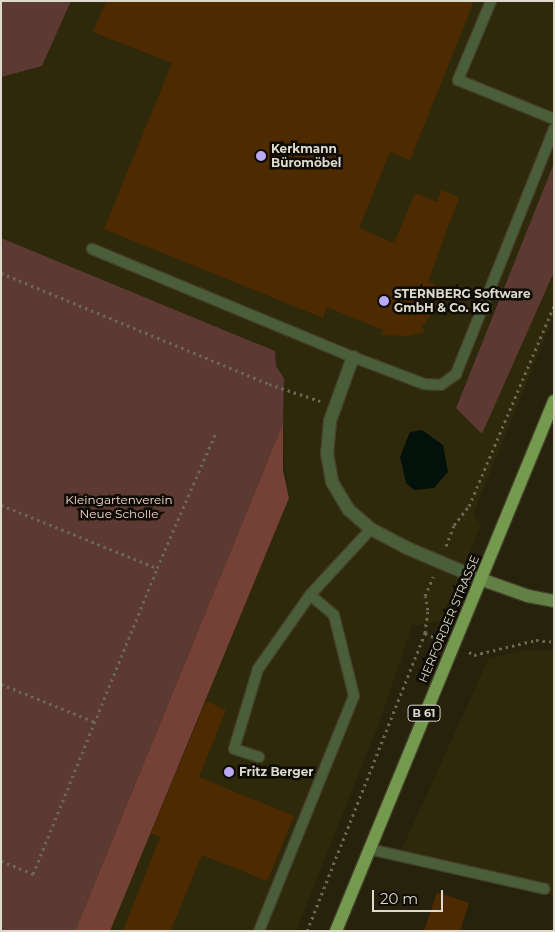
<!DOCTYPE html>
<html>
<head>
<meta charset="utf-8">
<style>
  body { margin:0 }
  #map { position:relative; width:555px; height:932px; overflow:hidden; background:#27220c; font-family:Montserrat,sans-serif }
  div>[style] { position:absolute }
  .built>* { inset:0; background:#2f290b }
  .green>* { inset:0; background:#5c3932 }
  .forest>* { inset:0; background:#754137 }
  .water>* { inset:0; background:#02120a }
  .building>* { inset:0; background:#4d2a00 }
  .path>* { height:3px; margin-top:-1.5px; transform-origin:0; background:repeating-linear-gradient(90deg,#6c6855 0 2.5px,transparent 0 6.5px) }
  .roads { filter:drop-shadow(1px 0 #443f2b) drop-shadow(-1px 0 #443f2b) drop-shadow(0 1px #443f2b) drop-shadow(0 -1px #443f2b) }
  .lane>* { height:10px; margin:-5px; padding:0 5px; transform-origin:5px; border-radius:5px; background:#4b5e3a }
  .street>* { height:12px; margin:-6px; padding:0 6px; transform-origin:6px; border-radius:6px; background:#4b5e3a }
  .secondary>* { height:12px; margin:-6px; padding:0 6px; transform-origin:6px; border-radius:6px; background:#628045 }
  .primary>* { height:12px; margin:-6px; padding:0 6px; transform-origin:6px; border-radius:6px; background:#739a4d }
  .dots>* { width:14px; height:14px; translate:-50% -50%; box-sizing:border-box; border:2px solid #0e0c04; border-radius:50% }
  span { translate:-50% -50%; white-space:nowrap; text-align:center; line-height:1.15; -webkit-text-stroke:5px #0e0c04; paint-order:stroke }
  .shield-label span { padding:1px 4px; background:#0e0c04; border:1px solid; border-radius:4px; -webkit-text-stroke-width:0 }
  .shield-label { font-size:11px; color:#dddacd; font-weight:700 }
  .poi-label { font-size:12px; color:#dddacd; font-weight:700 }
  .left { translate:0 -50%; text-align:left }
  .park-label { font-size:12px; color:#f8d4cc }
  .street-label { font-size:12px; color:#dddacd }
  .frame { position:absolute; inset:0; border:2px solid #dddacd; pointer-events:none }
  .scale { position:absolute; left:372px; top:890px; width:71px; height:22px; box-sizing:border-box; border:2px solid #dddacd; border-top:0; padding-left:6px; font-size:15px; line-height:18px; white-space:nowrap; color:#dddacd; -webkit-text-stroke:4px #0e0c04; paint-order:stroke }
</style>
</head>
<body>
<div id="map">
  <div class="built">
    <div style="clip-path:polygon(71px 1px,554px 1px,554px 163px,456px 407px,482px 433px,554px 272px,554px 316px,473px 514px,481px 525px,441px 621px,412px 626px,382px 715px,296px 931px,110px 931px,289px 498px,282px 444px,284px 378px,276px 366px,275px 351px,1px 238px,1px 77px,42px 66px)"></div>
    <div style="clip-path:polygon(529px 650px,554px 651px,554px 896px,397px 860px,489px 658px)"></div>
  </div>
  <div class="green">
    <div style="clip-path:polygon(1px 1px,71px 1px,42px 66px,1px 77px)"></div>
    <div style="clip-path:polygon(554px 163px,554px 272px,482px 434px,456px 408px)"></div>
    <div style="clip-path:polygon(1px 238px,275px 351px,276px 366px,284px 378px,283px 423px,75px 931px,1px 931px)"></div>
  </div>
  <div class="forest">
    <div style="clip-path:polygon(283px 423px,283px 470px,289px 498px,110px 931px,75px 931px)"></div>
  </div>
  <div class="water">
    <div style="clip-path:polygon(422px 430px,443px 445px,448px 472px,434px 488px,414px 490px,406px 483px,400px 457px,410px 432px)"></div>
  </div>
  <div class="building">
    <div style="clip-path:polygon(106px 1px,474px 1px,410px 160px,390px 152px,359px 228px,394px 243px,415px 193px,437px 202px,441px 190px,459px 197px,428px 282px,440px 287px,438px 305px,422px 327px,425px 332px,407px 336px,381px 335px,383px 330px,327px 307px,323px 318px,104px 229px,172px 63px,93px 32px)"></div>
    <div style="clip-path:polygon(206px 701px,226px 710px,199px 777px,294px 816px,267px 881px,202px 855px,170px 931px,123px 931px,160px 837px,151px 833px)"></div>
    <div style="clip-path:polygon(437px 892px,469px 903px,460px 931px,424px 931px)"></div>
  </div>
  <div class="path">
    <div style="left:1px;top:273px;width:290px;rotate:22.5deg"></div>
    <div style="left:269px;top:384px;width:54px;rotate:18.4deg"></div>
    <div style="left:1px;top:505px;width:168px;rotate:22deg"></div>
    <div style="left:446px;top:546px;width:22px;rotate:-69deg"></div>
    <div style="left:454px;top:525px;width:24px;rotate:-52deg"></div>
    <div style="left:469px;top:506px;width:217px;rotate:-67deg"></div>
    <div style="left:425px;top:633px;width:14px;rotate:25deg"></div>
    <div style="left:469px;top:652px;width:6px;rotate:31deg"></div>
    <div style="left:474px;top:655px;width:64px;rotate:-13.6deg"></div>
    <div style="left:536px;top:640px;width:18px;rotate:6deg"></div>
    <div style="left:1px;top:684px;width:101px;rotate:22deg"></div>
    <div style="left:1px;top:861px;width:35px;rotate:22deg"></div>
    <div style="left:33px;top:874px;width:330px;rotate:-67.9deg"></div>
    <div style="left:157px;top:568px;width:148px;rotate:-66.5deg"></div>
    <div style="left:307px;top:931px;width:321px;rotate:-68.4deg"></div>
    <div style="left:425px;top:633px;width:23px;rotate:-83deg"></div>
    <div style="left:428px;top:610px;width:14px;rotate:-102deg"></div>
    <div style="left:425px;top:596px;width:21px;rotate:-67deg"></div>
  </div>
  <div class="roads">
    <div class="lane">
      <div style="left:491px;top:1px;width:86px;rotate:112.7deg"></div>
      <div style="left:458px;top:80px;width:104px;rotate:22.1deg"></div>
      <div style="left:92px;top:249px;width:282px;rotate:22.5deg"></div>
      <div style="left:353px;top:357px;width:76px;rotate:20.8deg"></div>
      <div style="left:424px;top:384px;width:17px;rotate:3deg"></div>
      <div style="left:441px;top:385px;width:19px;rotate:-36deg"></div>
      <div style="left:456px;top:374px;width:264px;rotate:-68.2deg"></div>
      <div style="left:259px;top:757px;width:26px;rotate:-162deg"></div>
      <div style="left:234px;top:749px;width:84px;rotate:-73.3deg"></div>
      <div style="left:258px;top:669px;width:90px;rotate:-54.9deg"></div>
      <div style="left:369px;top:849px;width:180px;rotate:12.8deg"></div>
      <div style="left:259px;top:931px;width:253px;rotate:-68deg"></div>
      <div style="left:354px;top:696px;width:83px;rotate:-103.9deg"></div>
      <div style="left:334px;top:615px;width:31px;rotate:-140deg"></div>
      <div style="left:310px;top:595px;width:90px;rotate:-47.3deg"></div>
    </div>
    <div class="street">
      <div style="left:353px;top:357px;width:68px;rotate:109.8deg"></div>
      <div style="left:330px;top:421px;width:32px;rotate:95deg"></div>
      <div style="left:327px;top:453px;width:29px;rotate:80deg"></div>
      <div style="left:332px;top:482px;width:33px;rotate:59deg"></div>
      <div style="left:349px;top:510px;width:29px;rotate:41deg"></div>
      <div style="left:371px;top:529px;width:41px;rotate:27.8deg"></div>
      <div style="left:407px;top:548px;width:79px;rotate:23deg"></div>
    </div>
    <div class="secondary">
      <div style="left:480px;top:579px;width:51px;rotate:19.5deg"></div>
      <div style="left:528px;top:596px;width:26px;rotate:11deg"></div>
    </div>
    <div class="primary">
      <div style="left:336px;top:931px;width:573px;rotate:-67.64deg"></div>
    </div>
  </div>
  <div class="dots">
    <div style="left:261px;top:156px;background:#baaaf6"></div>
    <div style="left:384px;top:301px;background:#baaaf6"></div>
    <div style="left:229px;top:772px;background:#baaaf6"></div>
  </div>
  <div class="shield-label">
    <span style="left:424px;top:713px">B 61</span>
  </div>
  <div class="poi-label">
    <span class="left" style="left:271px;top:156px">Kerkmann<br>Büromöbel</span>
    <span class="left" style="left:394px;top:301px">STERNBERG Software<br>GmbH &amp; Co. KG</span>
    <span class="left" style="left:239px;top:772px">Fritz Berger</span>
  </div>
  <div class="park-label">
    <span style="left:119px;top:507px">Kleingartenverein<br>Neue Scholle</span>
  </div>
  <div class="street-label">
    <span style="left:449px;top:619px;rotate:-67deg">HERFORDER STRASSE</span>
  </div>
  <div class="frame"></div>
  <div class="scale">20 m</div>
</div>
</body>
</html>
